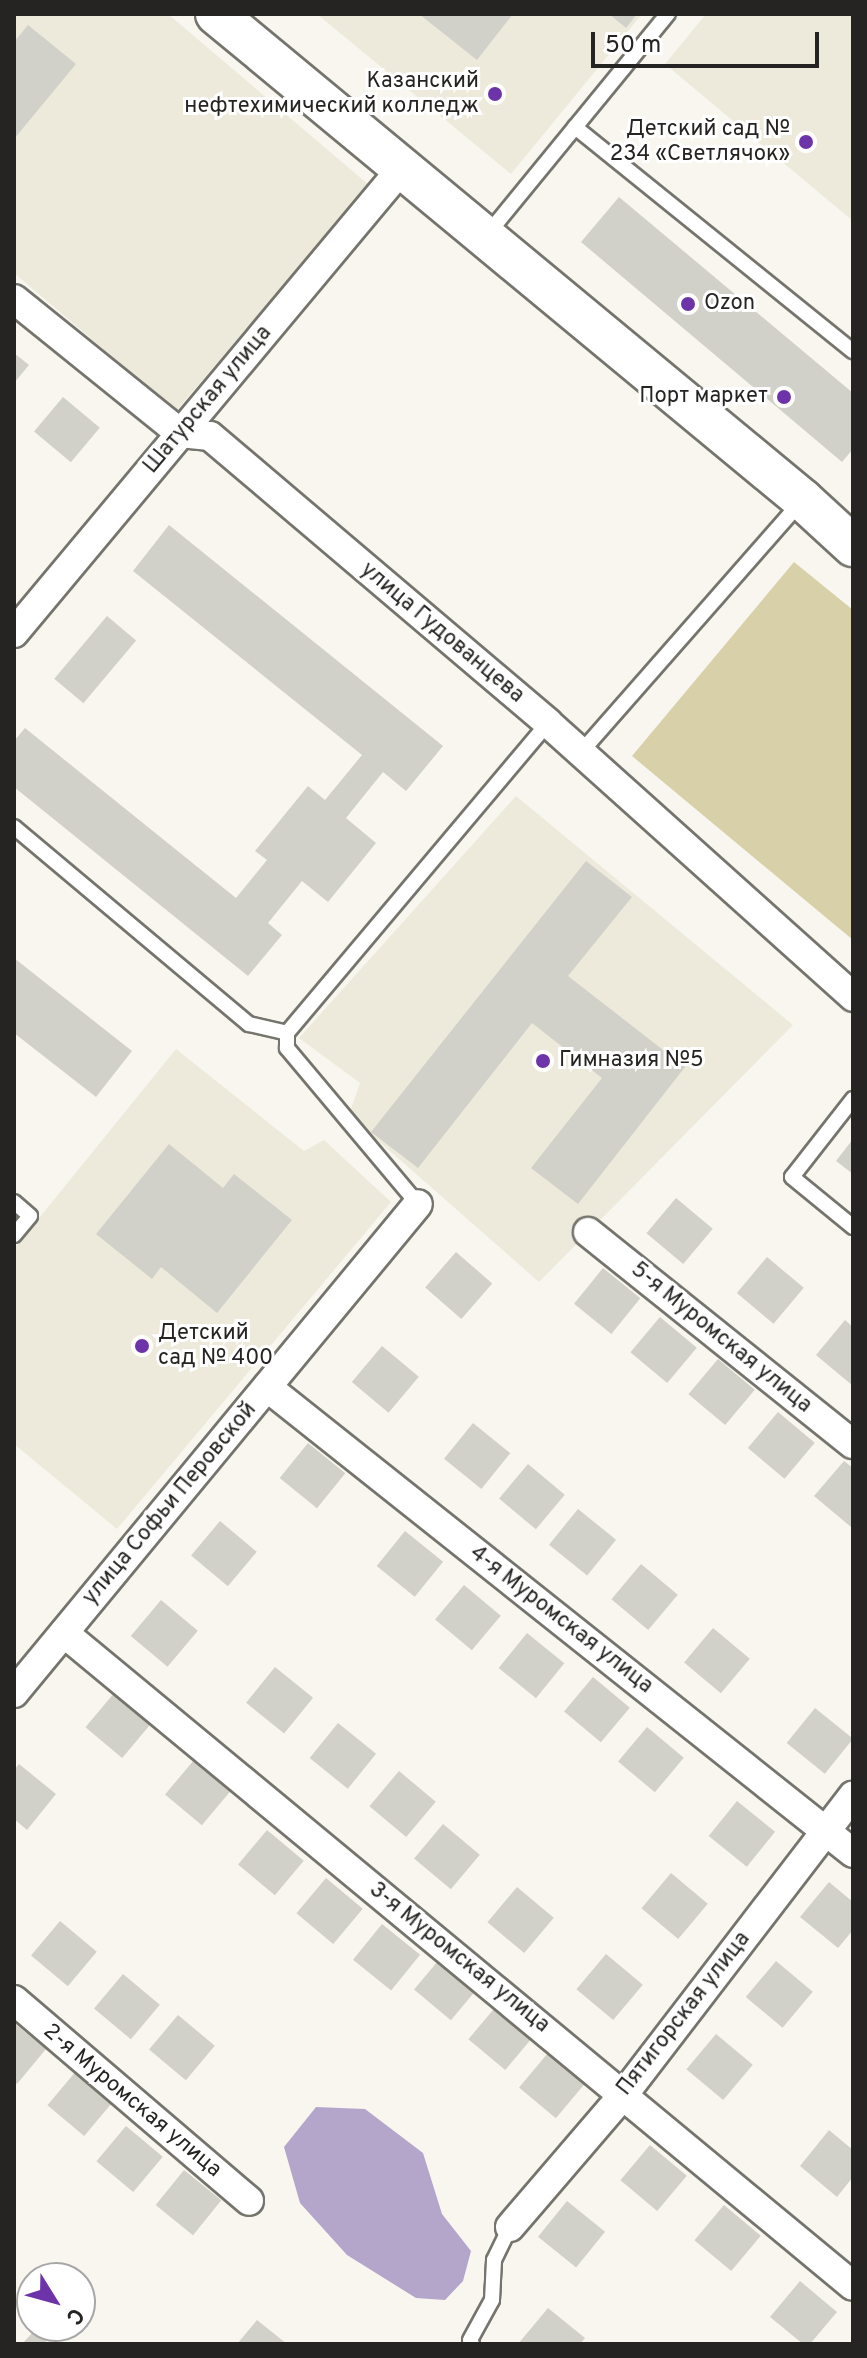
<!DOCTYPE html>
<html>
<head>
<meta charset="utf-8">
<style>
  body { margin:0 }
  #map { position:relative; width:867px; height:2358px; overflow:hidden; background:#f8f6ef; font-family:Overpass,sans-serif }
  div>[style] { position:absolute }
  .built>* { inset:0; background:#edeadb }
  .green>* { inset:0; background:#d8d0a9 }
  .water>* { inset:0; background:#b4a6cb }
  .building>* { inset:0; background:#d2d1c9; transform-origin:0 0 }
  .roads { filter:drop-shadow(2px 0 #75746d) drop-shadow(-2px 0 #75746d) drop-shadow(0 2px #75746d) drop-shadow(0 -2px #75746d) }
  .lane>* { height:14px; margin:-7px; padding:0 7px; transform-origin:7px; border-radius:7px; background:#fff }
  .street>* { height:28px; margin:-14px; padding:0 14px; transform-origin:14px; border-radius:14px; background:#fff }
  .secondary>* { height:40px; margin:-20px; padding:0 20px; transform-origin:20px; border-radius:20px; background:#fff }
  .dots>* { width:22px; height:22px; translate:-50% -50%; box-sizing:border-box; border:4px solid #fff; border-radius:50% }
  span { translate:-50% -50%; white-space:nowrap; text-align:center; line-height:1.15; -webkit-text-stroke:6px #fff; paint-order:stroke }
  .poi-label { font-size:22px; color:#252422 }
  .right { translate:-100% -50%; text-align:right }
  .left { translate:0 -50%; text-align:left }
  .street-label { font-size:22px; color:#252422 }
  .frame { position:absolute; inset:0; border:16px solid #252422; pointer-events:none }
  .north { position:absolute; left:16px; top:2262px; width:80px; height:80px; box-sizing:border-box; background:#fff; border:2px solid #a8a7a7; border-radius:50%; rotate:127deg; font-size:22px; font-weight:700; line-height:32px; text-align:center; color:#252422 }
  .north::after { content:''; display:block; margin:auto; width:28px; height:36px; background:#6d34aa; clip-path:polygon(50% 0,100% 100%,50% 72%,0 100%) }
  .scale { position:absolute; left:591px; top:32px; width:228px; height:36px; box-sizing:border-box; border:4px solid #252422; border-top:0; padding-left:10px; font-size:24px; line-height:28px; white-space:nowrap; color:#252422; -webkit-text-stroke:6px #fff; paint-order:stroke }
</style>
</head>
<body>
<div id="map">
  <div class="built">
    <div style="clip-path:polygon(14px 14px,168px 14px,369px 185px,176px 411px,14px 273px)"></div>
    <div style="clip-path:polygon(317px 14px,642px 14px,511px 174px)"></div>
    <div style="clip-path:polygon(706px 14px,853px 14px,853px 221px,665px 64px)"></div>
    <div style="clip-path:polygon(516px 796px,793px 1025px,539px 1282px,349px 1115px,360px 1083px,299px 1038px)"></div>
    <div style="clip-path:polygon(176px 1049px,304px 1151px,324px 1140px,391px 1202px,117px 1529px,14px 1444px,14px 1249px)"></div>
  </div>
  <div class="green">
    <div style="clip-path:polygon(794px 562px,853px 610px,853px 940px,632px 756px)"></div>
  </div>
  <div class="water">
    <div style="clip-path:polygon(316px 2107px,365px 2109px,423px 2153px,442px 2214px,471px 2251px,463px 2281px,445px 2300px,416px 2298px,347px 2255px,300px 2203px,284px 2147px)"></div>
  </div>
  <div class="building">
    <div style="clip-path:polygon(419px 14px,513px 14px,477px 60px)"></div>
    <div style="clip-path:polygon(609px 14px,637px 14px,626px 28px)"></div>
    <div style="clip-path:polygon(28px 25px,76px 64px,14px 139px,14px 42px)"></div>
    <div style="clip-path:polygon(619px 197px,853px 393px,853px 449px,842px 462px,581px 242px)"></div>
    <div style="clip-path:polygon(14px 353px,29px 365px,14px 383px)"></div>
    <div style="left:63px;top:397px;width:48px;height:45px;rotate:40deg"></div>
    <div style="clip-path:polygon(169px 525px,443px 746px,406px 791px,383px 772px,346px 818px,376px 843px,328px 902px,302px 881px,268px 923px,282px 935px,248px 976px,14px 787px,14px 741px,25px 728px,236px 898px,267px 860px,255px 851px,308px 786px,325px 800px,362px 755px,133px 571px)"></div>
    <div style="left:107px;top:616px;width:38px;height:82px;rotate:40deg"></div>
    <div style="clip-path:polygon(586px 861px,632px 897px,568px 976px,685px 1067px,578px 1204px,531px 1168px,602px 1078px,532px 1023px,418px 1168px,371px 1132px)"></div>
    <div style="clip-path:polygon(14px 958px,132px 1051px,96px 1097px,14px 1033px)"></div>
    <div style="clip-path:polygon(853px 1139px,853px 1174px,836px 1161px)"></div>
    <div style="clip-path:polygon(169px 1144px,223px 1188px,234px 1174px,292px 1220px,217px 1313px,161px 1267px,152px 1279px,96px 1234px)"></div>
    <div style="left:676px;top:1198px;width:48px;height:46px;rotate:40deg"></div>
    <div style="left:456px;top:1252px;width:48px;height:47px;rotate:41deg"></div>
    <div style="left:767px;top:1257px;width:48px;height:47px;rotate:40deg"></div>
    <div style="left:603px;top:1268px;width:48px;height:46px;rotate:39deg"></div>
    <div style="left:660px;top:1317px;width:48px;height:46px;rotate:40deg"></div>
    <div style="clip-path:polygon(845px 1320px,853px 1327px,853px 1386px,816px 1355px)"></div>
    <div style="left:382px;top:1346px;width:48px;height:47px;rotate:40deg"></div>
    <div style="left:718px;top:1359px;width:48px;height:46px;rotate:40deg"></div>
    <div style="left:778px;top:1412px;width:48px;height:47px;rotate:40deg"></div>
    <div style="left:473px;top:1423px;width:48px;height:46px;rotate:39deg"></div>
    <div style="left:308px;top:1443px;width:48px;height:45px;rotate:39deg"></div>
    <div style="clip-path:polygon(844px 1461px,853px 1468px,851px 1527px,814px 1496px)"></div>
    <div style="left:528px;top:1464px;width:48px;height:45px;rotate:40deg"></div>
    <div style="left:578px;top:1509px;width:49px;height:46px;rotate:39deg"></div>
    <div style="left:220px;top:1521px;width:48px;height:45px;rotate:40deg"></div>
    <div style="left:405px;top:1531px;width:49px;height:45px;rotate:39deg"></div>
    <div style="left:641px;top:1564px;width:48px;height:46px;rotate:40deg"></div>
    <div style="left:464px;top:1585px;width:48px;height:45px;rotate:40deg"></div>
    <div style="left:161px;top:1600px;width:48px;height:47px;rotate:40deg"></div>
    <div style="left:713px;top:1628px;width:48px;height:45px;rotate:40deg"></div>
    <div style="left:527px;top:1633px;width:48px;height:45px;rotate:39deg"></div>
    <div style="left:275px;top:1667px;width:49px;height:46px;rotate:39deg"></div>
    <div style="left:593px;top:1677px;width:48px;height:45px;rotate:40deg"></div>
    <div style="left:115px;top:1692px;width:48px;height:46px;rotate:40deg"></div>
    <div style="left:815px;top:1708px;width:49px;height:45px;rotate:39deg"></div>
    <div style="left:338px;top:1723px;width:49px;height:45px;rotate:39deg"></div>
    <div style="left:647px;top:1727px;width:48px;height:45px;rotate:40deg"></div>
    <div style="left:194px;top:1760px;width:48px;height:45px;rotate:40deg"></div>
    <div style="clip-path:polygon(19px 1764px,56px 1794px,27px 1830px,14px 1819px,14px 1770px)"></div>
    <div style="left:399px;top:1771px;width:48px;height:46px;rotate:40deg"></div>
    <div style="left:737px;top:1801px;width:49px;height:45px;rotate:39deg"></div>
    <div style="left:443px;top:1824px;width:48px;height:45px;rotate:40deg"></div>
    <div style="left:267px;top:1830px;width:48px;height:45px;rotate:40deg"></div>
    <div style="left:671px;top:1873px;width:48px;height:46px;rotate:40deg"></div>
    <div style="left:326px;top:1878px;width:48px;height:46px;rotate:40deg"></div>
    <div style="clip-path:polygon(829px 1882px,853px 1902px,853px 1930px,838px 1948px,800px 1917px)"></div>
    <div style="left:517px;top:1887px;width:48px;height:46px;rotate:40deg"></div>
    <div style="left:60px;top:1921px;width:48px;height:45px;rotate:40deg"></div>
    <div style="left:382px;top:1924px;width:49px;height:46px;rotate:39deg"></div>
    <div style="left:606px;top:1954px;width:48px;height:46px;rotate:40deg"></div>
    <div style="left:443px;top:1955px;width:48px;height:45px;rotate:40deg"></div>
    <div style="left:776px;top:1961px;width:48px;height:47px;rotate:40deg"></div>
    <div style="left:123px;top:1974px;width:48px;height:45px;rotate:40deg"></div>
    <div style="left:498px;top:2004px;width:48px;height:46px;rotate:40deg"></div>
    <div style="left:178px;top:2015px;width:48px;height:45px;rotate:40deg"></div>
    <div style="clip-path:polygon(14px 2023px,46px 2049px,17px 2084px,14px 2082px)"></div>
    <div style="left:716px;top:2034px;width:48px;height:46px;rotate:40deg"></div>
    <div style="left:548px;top:2053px;width:48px;height:45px;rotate:40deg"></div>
    <div style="left:77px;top:2070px;width:48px;height:46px;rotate:40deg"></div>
    <div style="left:126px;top:2126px;width:48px;height:46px;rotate:40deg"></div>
    <div style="clip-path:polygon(829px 2130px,853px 2150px,853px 2177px,837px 2197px,800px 2166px)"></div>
    <div style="left:650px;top:2145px;width:48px;height:46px;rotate:40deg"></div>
    <div style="left:184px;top:2170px;width:48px;height:45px;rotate:39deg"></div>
    <div style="left:567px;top:2201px;width:49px;height:46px;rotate:39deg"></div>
    <div style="left:724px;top:2205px;width:48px;height:46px;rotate:40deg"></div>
    <div style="clip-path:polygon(800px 2281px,837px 2312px,810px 2344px,803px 2344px,770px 2317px)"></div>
    <div style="clip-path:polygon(548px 2308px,585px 2338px,580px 2344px,518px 2344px)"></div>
    <div style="clip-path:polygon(257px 2320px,287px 2344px,237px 2344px)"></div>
    <div style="clip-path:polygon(34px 2331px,49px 2344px,22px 2344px)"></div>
  </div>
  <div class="roads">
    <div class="lane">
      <div style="left:575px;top:127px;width:357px;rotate:38.9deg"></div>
      <div style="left:486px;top:236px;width:287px;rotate:-50.7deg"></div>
      <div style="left:581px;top:752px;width:332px;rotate:-48.7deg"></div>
      <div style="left:14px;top:827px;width:307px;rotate:40deg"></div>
      <div style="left:249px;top:1024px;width:39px;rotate:13deg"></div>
      <div style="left:287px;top:1033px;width:15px;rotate:90deg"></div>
      <div style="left:287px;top:1048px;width:204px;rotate:50deg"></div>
      <div style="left:287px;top:1033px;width:405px;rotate:-49.9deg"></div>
      <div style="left:853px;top:1099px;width:99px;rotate:128deg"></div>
      <div style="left:792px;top:1177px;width:79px;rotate:39.3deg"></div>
      <div style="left:14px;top:1202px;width:21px;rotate:41deg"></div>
      <div style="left:30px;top:1216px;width:25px;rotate:130deg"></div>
      <div style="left:472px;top:2344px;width:4px;rotate:-117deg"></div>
      <div style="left:470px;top:2340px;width:46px;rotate:-61.2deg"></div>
      <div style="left:492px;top:2300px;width:40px;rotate:-87.1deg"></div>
      <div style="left:494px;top:2260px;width:37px;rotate:-64deg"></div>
    </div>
    <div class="street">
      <div style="left:14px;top:299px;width:213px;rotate:38.9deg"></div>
      <div style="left:180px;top:433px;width:30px;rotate:6deg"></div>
      <div style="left:210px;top:436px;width:443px;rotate:40.3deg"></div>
      <div style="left:548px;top:723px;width:410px;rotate:41.9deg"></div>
      <div style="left:14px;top:633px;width:607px;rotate:-50.15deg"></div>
      <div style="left:588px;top:1232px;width:339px;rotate:38.7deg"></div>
      <div style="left:267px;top:1387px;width:749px;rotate:38.49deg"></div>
      <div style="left:64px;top:1633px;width:1024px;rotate:39.61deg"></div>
      <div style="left:14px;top:1693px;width:634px;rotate:-50.44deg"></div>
      <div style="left:14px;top:2000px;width:309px;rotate:40.5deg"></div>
      <div style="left:510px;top:2227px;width:175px;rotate:-49.4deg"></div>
      <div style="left:624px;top:2094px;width:376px;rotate:-52.5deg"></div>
    </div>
    <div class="secondary">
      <div style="left:216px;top:14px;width:762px;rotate:39.62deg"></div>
      <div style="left:803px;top:500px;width:68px;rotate:42.6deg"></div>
    </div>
  </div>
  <div class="dots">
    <div style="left:495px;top:94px;background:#6d34aa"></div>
    <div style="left:806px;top:142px;background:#6d34aa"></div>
    <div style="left:688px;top:304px;background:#6d34aa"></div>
    <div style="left:784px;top:397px;background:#6d34aa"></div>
    <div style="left:543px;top:1061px;background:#6d34aa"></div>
    <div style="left:142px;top:1346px;background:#6d34aa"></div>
  </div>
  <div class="poi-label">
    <span class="right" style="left:479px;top:94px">Казанский<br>нефтехимический колледж</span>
    <span class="right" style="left:790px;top:142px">Детский сад №<br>234 «Светлячок»</span>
    <span class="left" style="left:704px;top:304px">Ozon</span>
    <span class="right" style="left:768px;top:397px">Порт маркет</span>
    <span class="left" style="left:559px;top:1061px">Гимназия №5</span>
    <span class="left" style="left:158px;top:1346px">Детский<br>сад № 400</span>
  </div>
  <div class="street-label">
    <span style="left:208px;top:400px;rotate:-50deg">Шатурская улица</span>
    <span style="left:442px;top:633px;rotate:40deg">улица Гудованцева</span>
    <span style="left:721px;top:1338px;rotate:39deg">5-я Муромская улица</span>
    <span style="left:170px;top:1504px;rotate:-50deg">улица Софьи Перовской</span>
    <span style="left:561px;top:1620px;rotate:38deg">4-я Муромская улица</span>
    <span style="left:459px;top:1958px;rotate:39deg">3-я Муромская улица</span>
    <span style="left:684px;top:2014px;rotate:-52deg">Пятигорская улица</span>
    <span style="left:132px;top:2101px;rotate:40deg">2-я Муромская улица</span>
  </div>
  <div class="frame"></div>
  <div class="north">С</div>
  <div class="scale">50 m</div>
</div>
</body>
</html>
